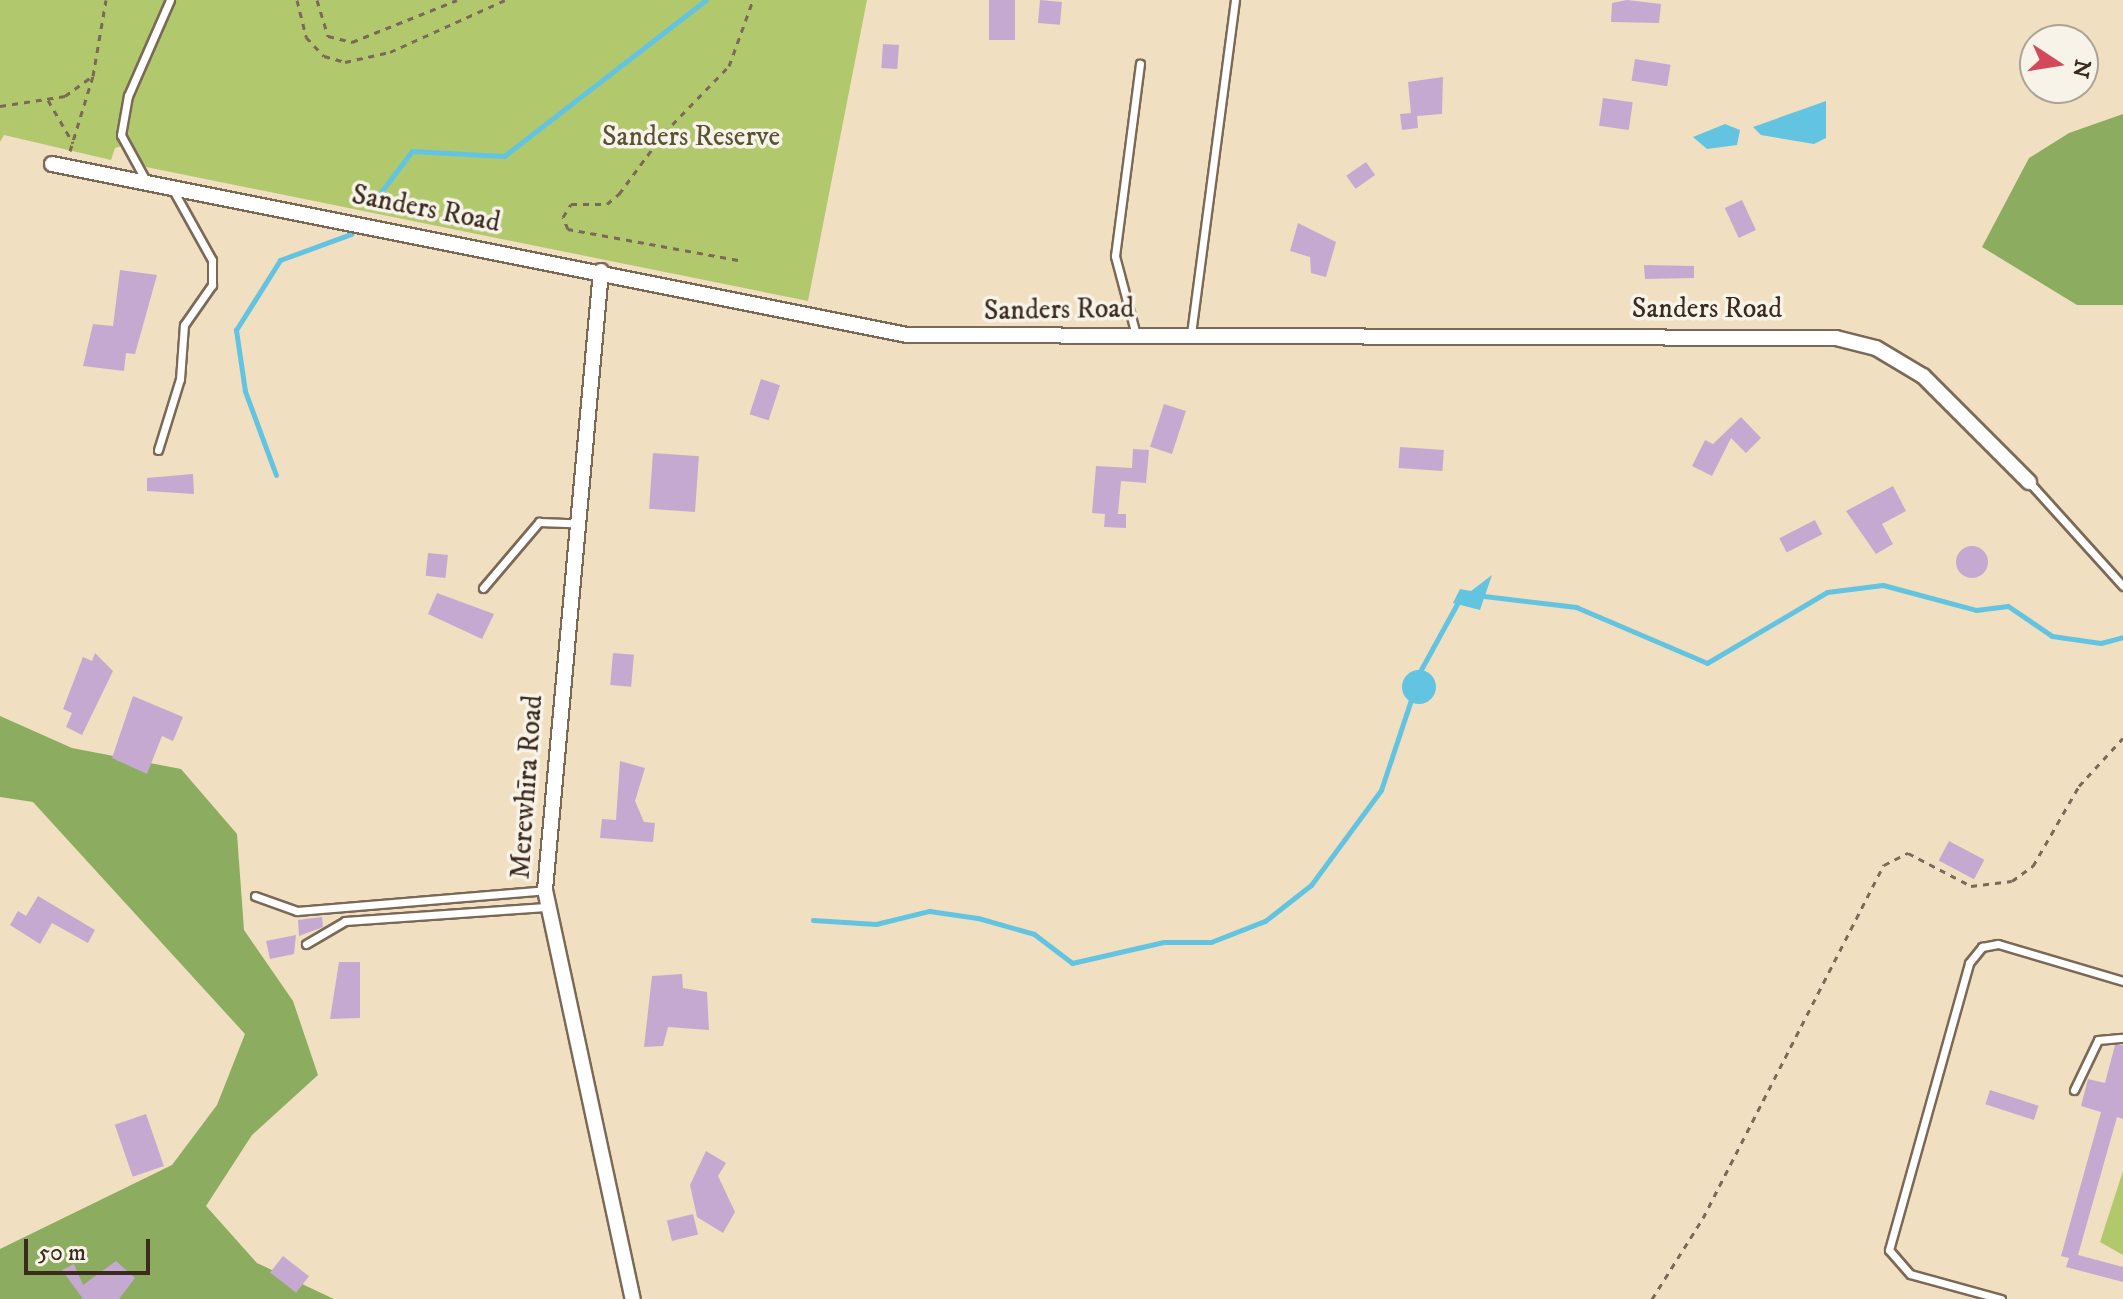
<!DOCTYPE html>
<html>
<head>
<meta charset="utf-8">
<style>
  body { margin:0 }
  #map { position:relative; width:2123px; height:1299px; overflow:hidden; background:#f1dfc1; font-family:"IM FELL DW Pica",serif }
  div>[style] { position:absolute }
  .green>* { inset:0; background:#b1c86d }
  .forest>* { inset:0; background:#8cac60 }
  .water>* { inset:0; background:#63c4e1 }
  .round { border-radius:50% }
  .stream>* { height:5px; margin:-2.5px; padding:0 2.5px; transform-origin:2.5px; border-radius:2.5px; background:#63c4e1 }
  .building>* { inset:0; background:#c6a9d1; transform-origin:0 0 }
  .path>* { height:3px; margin-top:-1.5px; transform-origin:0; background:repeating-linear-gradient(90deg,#7b6957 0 6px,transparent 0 12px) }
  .roads { filter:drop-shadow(2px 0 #7b6957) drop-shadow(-2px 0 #7b6957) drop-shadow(0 2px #7b6957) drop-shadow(0 -2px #7b6957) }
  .service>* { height:7px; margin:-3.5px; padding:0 3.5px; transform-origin:3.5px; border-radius:3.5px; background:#fff }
  .minor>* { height:14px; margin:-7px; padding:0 7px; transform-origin:7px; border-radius:7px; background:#fff }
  span { translate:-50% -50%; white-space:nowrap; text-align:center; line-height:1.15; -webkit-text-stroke:7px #f7f3e8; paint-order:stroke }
  .park-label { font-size:28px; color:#585232 }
  .street-label { font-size:28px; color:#3b2a1e }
  .north { position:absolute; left:2019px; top:24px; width:80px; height:80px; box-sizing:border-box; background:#f7f3e8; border:2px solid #aca397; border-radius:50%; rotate:102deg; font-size:22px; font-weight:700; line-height:32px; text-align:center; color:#3b2a1e }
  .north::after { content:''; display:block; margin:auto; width:28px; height:36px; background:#d1495b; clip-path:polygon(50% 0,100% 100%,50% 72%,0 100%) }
  .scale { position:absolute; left:24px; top:1239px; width:126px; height:36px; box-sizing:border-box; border:4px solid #3b2a1e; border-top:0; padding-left:10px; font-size:24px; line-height:28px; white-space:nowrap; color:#3b2a1e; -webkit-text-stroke:6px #f7f3e8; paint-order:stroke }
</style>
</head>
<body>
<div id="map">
  <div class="green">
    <div style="clip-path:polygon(0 0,867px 0,808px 301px,146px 167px,129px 144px,115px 148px,111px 160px,4px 135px,0 142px)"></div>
    <div style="clip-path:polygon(2123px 1171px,2123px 1255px,2100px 1242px)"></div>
  </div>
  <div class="forest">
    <div style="clip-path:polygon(2123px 114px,2123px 305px,2077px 305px,1982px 247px,2029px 158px,2069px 133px)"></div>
    <div style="clip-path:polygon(0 716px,72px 748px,181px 769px,237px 834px,244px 930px,293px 1001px,318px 1075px,252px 1135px,206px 1206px,257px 1263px,334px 1299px,0 1299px,0 1249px,172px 1165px,217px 1105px,245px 1034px,33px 802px,0 797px)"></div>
  </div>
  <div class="water">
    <div style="clip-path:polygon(1826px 101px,1826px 138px,1814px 144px,1761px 135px,1753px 127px)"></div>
    <div style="clip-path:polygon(1725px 124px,1740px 130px,1737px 145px,1707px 149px,1693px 137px)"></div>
    <div style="clip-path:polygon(1492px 575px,1480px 610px,1453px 603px,1460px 589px,1471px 591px)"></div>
    <div class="round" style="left:1402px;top:670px;width:34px;height:34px"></div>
  </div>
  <div class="stream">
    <div style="left:375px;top:200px;width:61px;rotate:-52.9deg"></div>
    <div style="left:412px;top:151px;width:92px;rotate:3.1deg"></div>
    <div style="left:504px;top:156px;width:255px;rotate:-37.7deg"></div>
    <div style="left:276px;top:475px;width:90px;rotate:-110.3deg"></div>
    <div style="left:245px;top:391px;width:62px;rotate:-98.4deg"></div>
    <div style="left:236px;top:330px;width:83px;rotate:-57.8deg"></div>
    <div style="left:280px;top:260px;width:76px;rotate:-20.1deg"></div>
    <div style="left:1484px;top:596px;width:93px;rotate:6.8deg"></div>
    <div style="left:1576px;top:607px;width:142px;rotate:23.1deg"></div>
    <div style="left:1707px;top:663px;width:139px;rotate:-30.6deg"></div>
    <div style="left:1827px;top:592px;width:56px;rotate:-7.1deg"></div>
    <div style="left:1883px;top:585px;width:96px;rotate:15deg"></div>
    <div style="left:1976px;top:610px;width:32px;rotate:-7deg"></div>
    <div style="left:2008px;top:606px;width:53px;rotate:34.3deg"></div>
    <div style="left:2052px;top:636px;width:49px;rotate:8.1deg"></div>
    <div style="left:2101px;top:643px;width:23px;rotate:-15deg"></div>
    <div style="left:1418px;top:675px;width:83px;rotate:-61.3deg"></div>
    <div style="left:813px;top:920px;width:63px;rotate:3.6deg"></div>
    <div style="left:876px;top:924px;width:55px;rotate:-13.8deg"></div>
    <div style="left:929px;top:911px;width:49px;rotate:8.1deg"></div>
    <div style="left:978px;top:918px;width:58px;rotate:15.9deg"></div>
    <div style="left:1034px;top:934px;width:48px;rotate:37.3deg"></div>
    <div style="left:1072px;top:963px;width:94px;rotate:-12.9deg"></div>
    <div style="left:1164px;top:942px;width:47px"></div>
    <div style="left:1211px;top:942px;width:58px;rotate:-21.3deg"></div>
    <div style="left:1265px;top:921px;width:58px;rotate:-38deg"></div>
    <div style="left:1311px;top:885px;width:118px;rotate:-53.6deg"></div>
    <div style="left:1381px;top:790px;width:95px;rotate:-71.6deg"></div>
  </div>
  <div class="building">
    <div style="left:989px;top:0;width:26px;height:40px"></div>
    <div style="left:1040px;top:0;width:22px;height:23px;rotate:5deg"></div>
    <div style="clip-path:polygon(1627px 0,1661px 4px,1659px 23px,1611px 22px,1612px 3px)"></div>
    <div style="left:883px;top:44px;width:16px;height:24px;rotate:4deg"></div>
    <div style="left:1635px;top:59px;width:36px;height:22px;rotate:9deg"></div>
    <div style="clip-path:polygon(1443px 77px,1442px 114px,1417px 116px,1418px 128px,1402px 130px,1400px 114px,1411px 113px,1408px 82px)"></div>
    <div style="left:1603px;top:98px;width:30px;height:28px;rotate:8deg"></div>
    <div style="left:1366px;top:162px;width:16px;height:24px;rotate:55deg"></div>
    <div style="left:1742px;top:200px;width:33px;height:19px;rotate:65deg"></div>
    <div style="clip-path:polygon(1298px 223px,1336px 242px,1326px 277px,1311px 273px,1310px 257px,1290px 251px)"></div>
    <div style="clip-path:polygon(1644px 265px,1694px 266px,1694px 278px,1645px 279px)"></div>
    <div style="clip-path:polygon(120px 270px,157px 275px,135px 354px,126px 353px,124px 371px,83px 366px,93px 324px,113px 326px)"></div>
    <div style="left:761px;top:379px;width:20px;height:37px;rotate:18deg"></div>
    <div style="left:1164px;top:404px;width:23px;height:45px;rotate:18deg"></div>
    <div style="clip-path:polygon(1741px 417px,1761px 438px,1746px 453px,1731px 438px,1712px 476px,1692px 466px,1705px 440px,1713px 444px)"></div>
    <div style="left:1400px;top:447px;width:44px;height:21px;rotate:4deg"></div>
    <div style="clip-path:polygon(1133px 449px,1149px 450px,1146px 483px,1121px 481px,1118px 514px,1126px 514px,1126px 528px,1104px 527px,1105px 514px,1092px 513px,1096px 466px,1132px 468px)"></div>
    <div style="left:653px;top:453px;width:46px;height:56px;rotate:4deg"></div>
    <div style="clip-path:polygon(193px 474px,194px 494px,147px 491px,147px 478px)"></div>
    <div style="clip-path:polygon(1893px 486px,1906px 511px,1882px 524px,1893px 544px,1876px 554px,1846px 511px)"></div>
    <div style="left:1815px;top:520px;width:16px;height:40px;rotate:63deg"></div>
    <div class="round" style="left:1956px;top:546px;width:32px;height:32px"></div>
    <div style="left:428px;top:553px;width:20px;height:23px;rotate:6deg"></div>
    <div style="clip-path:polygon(437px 593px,494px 614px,482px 639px,428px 614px)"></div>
    <div style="clip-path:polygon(95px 653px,113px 671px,82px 735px,66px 727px,72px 713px,63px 709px,83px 657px,92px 661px)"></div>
    <div style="left:613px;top:653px;width:21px;height:32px;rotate:5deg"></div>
    <div style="clip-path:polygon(133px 696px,183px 717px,173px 741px,162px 736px,147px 774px,112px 758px)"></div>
    <div style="clip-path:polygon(620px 761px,645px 768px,635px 801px,644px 822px,655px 823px,653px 842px,600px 838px,602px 819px,616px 820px)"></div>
    <div style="left:1949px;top:841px;width:40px;height:22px;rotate:28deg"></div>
    <div style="clip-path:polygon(38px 896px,95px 930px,88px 943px,52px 923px,40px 944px,10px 925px,18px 911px,26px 916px)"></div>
    <div style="clip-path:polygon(322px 917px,323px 927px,299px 936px,298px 920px)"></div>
    <div style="clip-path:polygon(296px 935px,294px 954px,270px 959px,266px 941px)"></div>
    <div style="clip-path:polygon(339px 962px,360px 962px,360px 1018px,330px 1019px)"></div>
    <div style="clip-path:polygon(682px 974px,683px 988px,707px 992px,709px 1030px,668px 1027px,663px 1046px,644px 1047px,652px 976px)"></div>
    <div style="clip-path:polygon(2115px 1045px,2123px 1045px,2123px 1119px,2117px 1117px,2078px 1255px,2123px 1267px,2123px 1282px,2066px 1267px,2069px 1258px,2061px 1256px,2101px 1112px,2081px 1106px,2088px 1079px,2105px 1083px)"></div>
    <div style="left:1990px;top:1090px;width:51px;height:15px;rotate:18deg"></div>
    <div style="left:146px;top:1114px;width:55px;height:33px;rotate:71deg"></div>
    <div style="clip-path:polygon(706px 1151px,726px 1163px,718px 1176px,735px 1212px,723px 1233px,697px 1217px,690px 1185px)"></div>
    <div style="left:693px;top:1214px;width:21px;height:27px;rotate:76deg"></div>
    <div style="left:283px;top:1256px;width:33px;height:21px;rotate:38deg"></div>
    <div style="clip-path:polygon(116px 1261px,135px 1278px,119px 1299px,83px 1299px,62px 1270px,74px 1264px,83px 1285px)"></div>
  </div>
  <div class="path">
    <div style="left:297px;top:0;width:38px;rotate:76deg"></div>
    <div style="left:306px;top:37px;width:26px;rotate:47deg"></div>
    <div style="left:324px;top:56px;width:22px;rotate:16deg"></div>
    <div style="left:345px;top:62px;width:46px;rotate:-12.5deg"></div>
    <div style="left:390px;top:52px;width:126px;rotate:-24.3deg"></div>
    <div style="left:317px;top:0;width:38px;rotate:73deg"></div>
    <div style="left:328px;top:36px;width:25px;rotate:14deg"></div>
    <div style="left:352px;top:42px;width:113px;rotate:-21.8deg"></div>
    <div style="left:48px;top:100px;width:50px;rotate:59.8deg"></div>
    <div style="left:0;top:106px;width:66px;rotate:-8.7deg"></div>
    <div style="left:65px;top:96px;width:34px;rotate:-36deg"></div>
    <div style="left:93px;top:76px;width:77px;rotate:-80.3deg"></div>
    <div style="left:70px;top:151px;width:78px;rotate:-73deg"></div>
    <div style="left:738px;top:260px;width:173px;rotate:-169.7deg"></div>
    <div style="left:568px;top:229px;width:13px;rotate:-113deg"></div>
    <div style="left:563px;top:217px;width:15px;rotate:-58deg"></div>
    <div style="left:571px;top:204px;width:36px"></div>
    <div style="left:607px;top:204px;width:16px;rotate:-40deg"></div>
    <div style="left:619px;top:194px;width:76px;rotate:-53.6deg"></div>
    <div style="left:664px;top:133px;width:93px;rotate:-45.9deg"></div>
    <div style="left:729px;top:66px;width:70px;rotate:-70deg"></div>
    <div style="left:1652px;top:1299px;width:96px;rotate:-57.8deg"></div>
    <div style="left:1703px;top:1218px;width:397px;rotate:-62.9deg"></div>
    <div style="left:1884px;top:865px;width:27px;rotate:-27deg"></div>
    <div style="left:1908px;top:853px;width:71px;rotate:27.6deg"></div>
    <div style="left:1971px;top:886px;width:41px;rotate:-7deg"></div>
    <div style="left:2012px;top:881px;width:26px;rotate:-36deg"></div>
    <div style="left:2033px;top:866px;width:92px;rotate:-60.1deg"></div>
    <div style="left:2079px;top:786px;width:65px;rotate:-47.5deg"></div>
  </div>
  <div class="roads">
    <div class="service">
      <div style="left:145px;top:179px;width:50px;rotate:-118.6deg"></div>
      <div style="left:121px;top:135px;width:40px;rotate:-80deg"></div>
      <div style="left:128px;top:96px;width:105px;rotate:-66.4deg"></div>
      <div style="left:1191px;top:334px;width:337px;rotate:-82.5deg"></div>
      <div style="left:1136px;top:335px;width:82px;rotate:-104.9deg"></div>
      <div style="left:1115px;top:256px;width:194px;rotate:-82.6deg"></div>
      <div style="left:158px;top:450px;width:74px;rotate:-72.8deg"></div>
      <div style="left:180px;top:379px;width:54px;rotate:-85.8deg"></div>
      <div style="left:184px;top:325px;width:49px;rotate:-55deg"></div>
      <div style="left:212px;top:285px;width:25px;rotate:-90deg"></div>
      <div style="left:212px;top:260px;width:82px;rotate:-119.1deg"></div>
      <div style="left:2029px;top:482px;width:140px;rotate:47.9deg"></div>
      <div style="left:483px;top:588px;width:87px;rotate:-49.7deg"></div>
      <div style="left:539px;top:522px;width:34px;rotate:2deg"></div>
      <div style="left:255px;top:896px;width:45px;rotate:19.7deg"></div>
      <div style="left:297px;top:911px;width:249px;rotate:-4.8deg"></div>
      <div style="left:306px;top:944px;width:45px;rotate:-30.5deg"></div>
      <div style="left:345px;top:921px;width:201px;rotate:-4deg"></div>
      <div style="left:2074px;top:1090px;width:55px;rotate:-64.4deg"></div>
      <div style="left:2098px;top:1040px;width:25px;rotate:-5deg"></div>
      <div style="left:2001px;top:1299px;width:94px;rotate:-164.6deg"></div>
      <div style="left:1910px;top:1274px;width:32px;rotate:-131deg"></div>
      <div style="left:1889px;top:1250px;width:298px;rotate:-74.4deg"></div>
      <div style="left:1969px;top:963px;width:21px;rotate:-51deg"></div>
      <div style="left:1982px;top:947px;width:16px;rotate:-11deg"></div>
      <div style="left:1998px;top:944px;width:130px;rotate:16.5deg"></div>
    </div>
    <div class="minor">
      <div style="left:52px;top:164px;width:872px;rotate:11.31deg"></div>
      <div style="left:907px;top:335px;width:929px;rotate:0.19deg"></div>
      <div style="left:1836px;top:338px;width:41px;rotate:14deg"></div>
      <div style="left:1876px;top:348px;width:55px;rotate:30.8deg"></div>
      <div style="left:1923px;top:376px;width:150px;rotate:45deg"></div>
      <div style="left:601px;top:271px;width:622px;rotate:95.17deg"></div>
      <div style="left:545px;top:890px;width:418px;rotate:77.9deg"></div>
    </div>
  </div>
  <div class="park-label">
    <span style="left:691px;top:137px">Sanders Reserve</span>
  </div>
  <div class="street-label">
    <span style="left:426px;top:209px;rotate:11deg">Sanders Road</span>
    <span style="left:1707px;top:309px">Sanders Road</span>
    <span style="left:1059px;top:310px;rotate:-1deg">Sanders Road</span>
    <span style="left:527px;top:787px;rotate:-86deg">Merewhīra Road</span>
  </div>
  <div class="north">N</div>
  <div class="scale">50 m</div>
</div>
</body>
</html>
